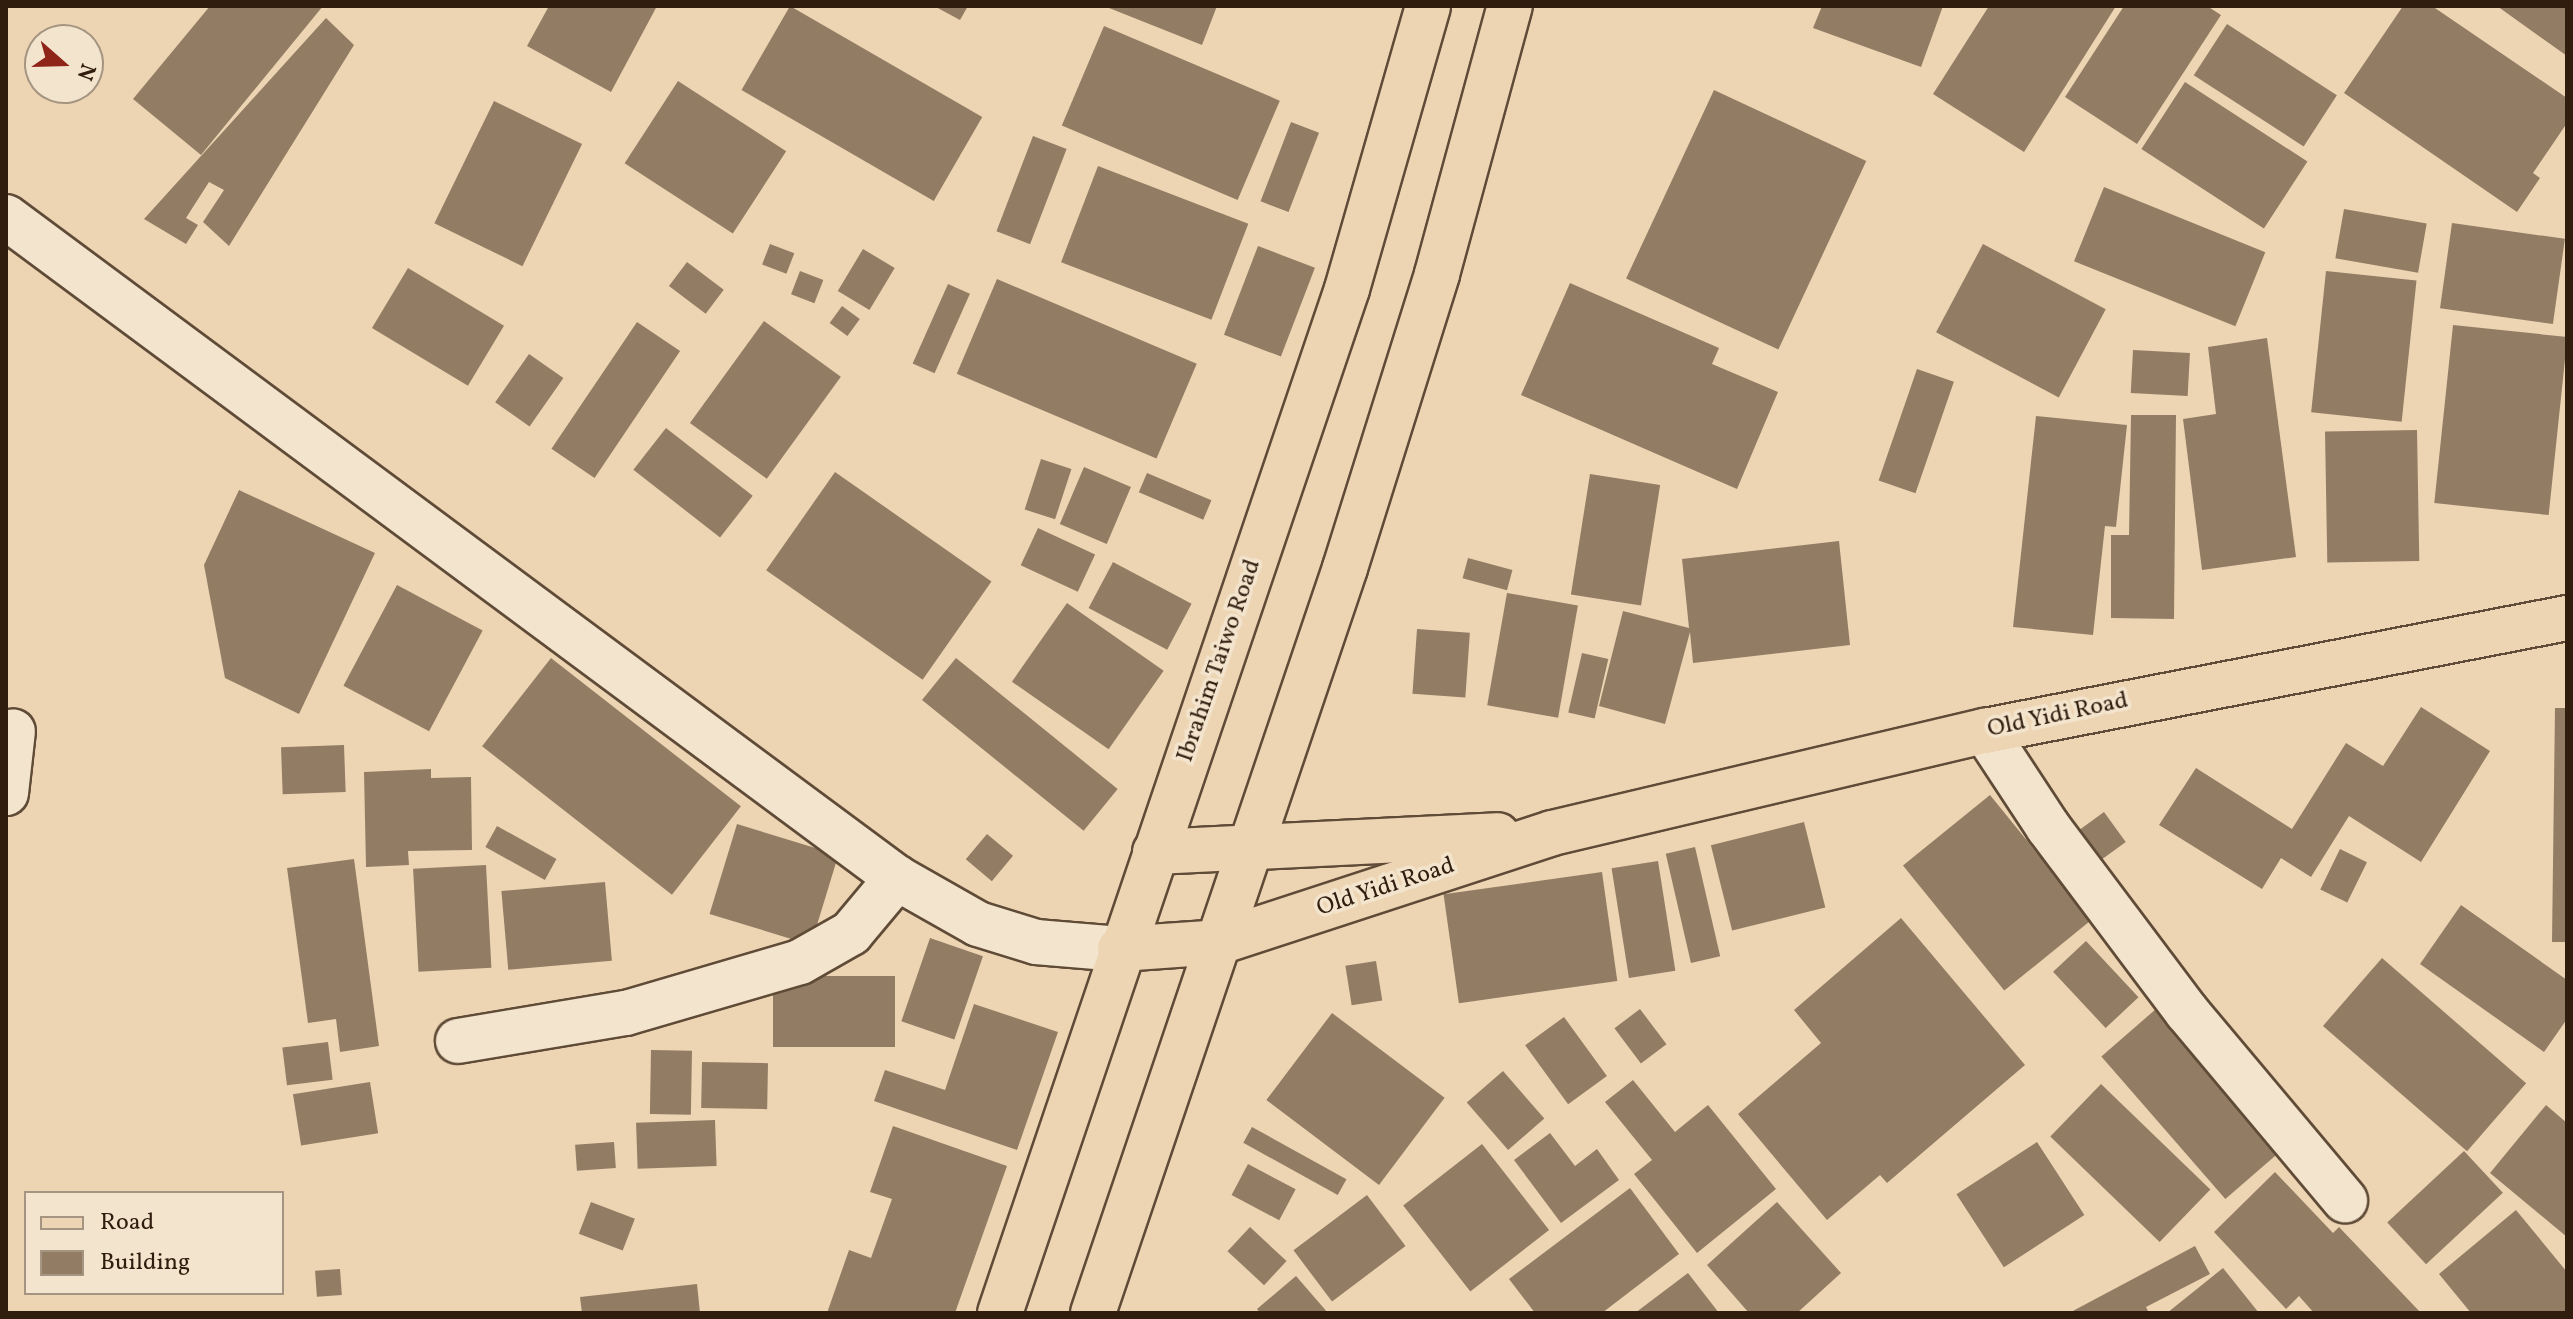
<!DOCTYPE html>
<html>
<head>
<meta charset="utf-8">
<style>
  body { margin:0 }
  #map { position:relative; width:2573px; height:1319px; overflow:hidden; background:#edd5b3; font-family:Vollkorn,serif }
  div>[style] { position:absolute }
  .building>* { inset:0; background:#927d64; transform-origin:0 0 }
  .roads { filter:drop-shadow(2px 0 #5f4b37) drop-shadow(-2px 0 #5f4b37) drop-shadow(0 2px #5f4b37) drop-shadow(0 -2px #5f4b37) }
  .minor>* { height:44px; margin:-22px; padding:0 22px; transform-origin:22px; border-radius:22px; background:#f3e4ce }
  .major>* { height:44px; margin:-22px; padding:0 22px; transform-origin:22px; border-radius:22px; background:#edd5b3 }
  span { translate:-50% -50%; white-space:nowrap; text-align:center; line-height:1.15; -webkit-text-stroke:7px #f3e4ce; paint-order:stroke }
  .street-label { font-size:24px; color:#301d0e }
  .frame { position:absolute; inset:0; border:8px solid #301d0e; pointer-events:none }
  .legend { position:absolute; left:24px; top:1191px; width:260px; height:104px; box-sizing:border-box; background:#f3e4ce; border:2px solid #a59481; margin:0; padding:10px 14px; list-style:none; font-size:24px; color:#301d0e }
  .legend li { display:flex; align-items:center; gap:16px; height:40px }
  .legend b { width:40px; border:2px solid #a59481 }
  .north { position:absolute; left:24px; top:24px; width:80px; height:80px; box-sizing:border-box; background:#f3e4ce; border:2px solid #a59481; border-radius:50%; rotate:110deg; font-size:22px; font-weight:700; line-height:32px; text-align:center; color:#301d0e }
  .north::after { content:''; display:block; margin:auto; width:28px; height:36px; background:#8f2418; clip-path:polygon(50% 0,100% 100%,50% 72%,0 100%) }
</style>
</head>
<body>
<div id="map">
  <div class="building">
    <div style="clip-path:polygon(210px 6px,323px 6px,201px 155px,133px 99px)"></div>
    <div style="clip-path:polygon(549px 6px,657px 6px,611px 92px,527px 46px)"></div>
    <div style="left:790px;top:6px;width:222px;height:97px;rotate:30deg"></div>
    <div style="clip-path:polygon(934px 6px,968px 6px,960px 20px)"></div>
    <div style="clip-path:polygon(1104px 6px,1217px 6px,1202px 45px)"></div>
    <div style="clip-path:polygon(1822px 6px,1943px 6px,1921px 67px,1813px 28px)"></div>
    <div style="clip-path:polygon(1989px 6px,2116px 6px,2024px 152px,1933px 94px)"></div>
    <div style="clip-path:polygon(2124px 6px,2207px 6px,2221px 15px,2137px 144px,2065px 97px)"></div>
    <div style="clip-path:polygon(2403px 6px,2432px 6px,2567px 98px,2567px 123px,2533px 173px,2540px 178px,2517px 212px,2344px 93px)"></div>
    <div style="clip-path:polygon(2497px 6px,2567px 6px,2567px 56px)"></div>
    <div style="clip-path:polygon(326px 18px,354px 45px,229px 246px,203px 222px,224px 190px,209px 182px,186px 218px,198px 225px,186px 244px,144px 219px)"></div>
    <div style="left:2227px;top:24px;width:131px;height:61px;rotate:33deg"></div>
    <div style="left:1104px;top:26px;width:191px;height:108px;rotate:23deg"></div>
    <div style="left:678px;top:81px;width:129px;height:98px;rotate:33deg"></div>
    <div style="left:2185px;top:82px;width:146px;height:80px;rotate:33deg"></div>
    <div style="left:1714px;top:90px;width:168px;height:208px;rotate:25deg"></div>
    <div style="left:494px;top:101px;width:98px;height:136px;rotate:26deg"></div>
    <div style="left:1291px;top:122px;width:30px;height:85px;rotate:21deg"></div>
    <div style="left:1033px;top:136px;width:36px;height:102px;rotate:21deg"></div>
    <div style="left:1098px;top:166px;width:161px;height:103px;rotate:21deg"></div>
    <div style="left:2104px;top:187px;width:174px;height:80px;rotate:22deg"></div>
    <div style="left:2344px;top:209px;width:84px;height:50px;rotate:10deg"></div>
    <div style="left:2452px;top:223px;width:114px;height:86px;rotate:8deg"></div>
    <div style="left:770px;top:244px;width:26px;height:22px;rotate:21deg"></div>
    <div style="left:1983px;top:244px;width:139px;height:100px;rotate:28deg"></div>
    <div style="left:1258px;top:246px;width:61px;height:95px;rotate:21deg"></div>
    <div style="left:863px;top:249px;width:37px;height:49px;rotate:31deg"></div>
    <div style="left:687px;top:262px;width:46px;height:30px;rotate:37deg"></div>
    <div style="left:408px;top:268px;width:112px;height:70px;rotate:31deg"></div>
    <div style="left:800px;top:271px;width:25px;height:25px;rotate:21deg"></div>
    <div style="left:2326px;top:271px;width:91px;height:142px;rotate:6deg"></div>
    <div style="left:997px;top:279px;width:217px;height:103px;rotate:23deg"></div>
    <div style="clip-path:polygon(1570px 283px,1719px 348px,1712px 364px,1778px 392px,1737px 489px,1521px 395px)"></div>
    <div style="left:948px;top:284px;width:24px;height:87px;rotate:24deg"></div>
    <div style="left:842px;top:306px;width:22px;height:21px;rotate:36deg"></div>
    <div style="left:764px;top:321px;width:95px;height:126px;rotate:36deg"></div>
    <div style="left:637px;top:322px;width:52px;height:153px;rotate:34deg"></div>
    <div style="left:2453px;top:325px;width:115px;height:179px;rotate:6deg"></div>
    <div style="clip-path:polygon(2267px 338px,2296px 557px,2202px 570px,2183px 419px,2216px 414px,2208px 347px)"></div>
    <div style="left:2133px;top:350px;width:57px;height:43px;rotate:3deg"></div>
    <div style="left:529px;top:354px;width:42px;height:59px;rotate:35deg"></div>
    <div style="left:1917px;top:369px;width:39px;height:118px;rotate:19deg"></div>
    <div style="clip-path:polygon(2131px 415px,2176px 415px,2174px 619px,2111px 618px,2111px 535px,2129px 535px)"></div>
    <div style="clip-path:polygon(2036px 416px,2127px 425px,2116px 527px,2105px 526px,2093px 635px,2013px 627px)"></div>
    <div style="left:666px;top:428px;width:110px;height:53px;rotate:38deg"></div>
    <div style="left:2417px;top:430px;width:131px;height:92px;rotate:89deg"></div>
    <div style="left:1041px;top:459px;width:32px;height:53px;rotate:18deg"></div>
    <div style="left:1084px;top:467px;width:51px;height:62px;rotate:23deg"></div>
    <div style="left:835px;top:472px;width:191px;height:120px;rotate:35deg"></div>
    <div style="left:1147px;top:473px;width:70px;height:21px;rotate:23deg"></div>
    <div style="left:1590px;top:474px;width:71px;height:122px;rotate:9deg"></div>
    <div style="clip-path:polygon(239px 490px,375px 553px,299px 714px,225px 678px,204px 565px)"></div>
    <div style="left:1038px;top:528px;width:63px;height:41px;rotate:25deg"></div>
    <div style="clip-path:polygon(1839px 541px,1850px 645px,1693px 663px,1690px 632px,1665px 724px,1599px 706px,1623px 611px,1689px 628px,1682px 559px)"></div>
    <div style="left:1468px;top:558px;width:46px;height:21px;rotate:15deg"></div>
    <div style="left:1113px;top:562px;width:89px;height:52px;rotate:28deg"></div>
    <div style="left:397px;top:585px;width:97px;height:114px;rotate:28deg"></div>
    <div style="left:1507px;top:593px;width:72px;height:114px;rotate:10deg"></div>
    <div style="left:1067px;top:603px;width:118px;height:96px;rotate:35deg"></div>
    <div style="left:1417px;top:629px;width:53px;height:65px;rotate:4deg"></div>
    <div style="left:1582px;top:653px;width:27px;height:61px;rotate:13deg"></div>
    <div style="left:551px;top:658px;width:241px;height:112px;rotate:38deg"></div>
    <div style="left:956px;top:658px;width:208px;height:54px;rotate:39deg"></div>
    <div style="clip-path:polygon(2421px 707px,2490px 751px,2421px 862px,2349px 816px,2311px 877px,2281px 858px,2262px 889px,2159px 825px,2196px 768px,2292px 829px,2346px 743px,2383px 766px)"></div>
    <div style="clip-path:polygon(2555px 708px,2567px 708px,2567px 942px,2552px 942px)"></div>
    <div style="left:344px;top:745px;width:47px;height:63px;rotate:88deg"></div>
    <div style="clip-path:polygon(431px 769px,431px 778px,471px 777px,472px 850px,408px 851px,409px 865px,366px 867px,364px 772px)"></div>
    <div style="left:1990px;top:795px;width:161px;height:112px;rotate:51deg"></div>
    <div style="left:2104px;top:812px;width:37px;height:51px;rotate:54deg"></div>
    <div style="left:1804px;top:822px;width:88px;height:96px;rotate:76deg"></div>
    <div style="left:737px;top:824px;width:106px;height:94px;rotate:17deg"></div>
    <div style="left:497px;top:826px;width:68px;height:24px;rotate:29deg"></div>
    <div style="left:987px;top:834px;width:34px;height:33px;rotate:40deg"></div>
    <div style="left:1695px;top:847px;width:112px;height:30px;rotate:77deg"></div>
    <div style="left:2340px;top:849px;width:30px;height:45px;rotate:26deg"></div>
    <div style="clip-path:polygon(354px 859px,379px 1046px,340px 1052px,336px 1019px,308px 1023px,287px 868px)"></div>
    <div style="left:1658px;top:861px;width:111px;height:47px;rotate:81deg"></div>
    <div style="left:486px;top:865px;width:103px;height:73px;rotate:87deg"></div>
    <div style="left:1602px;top:872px;width:110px;height:160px;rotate:82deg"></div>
    <div style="left:605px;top:882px;width:79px;height:104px;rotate:85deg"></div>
    <div style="clip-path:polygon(2461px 905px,2567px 980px,2567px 1019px,2544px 1052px,2420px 964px)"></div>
    <div style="clip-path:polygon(1901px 918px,2025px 1065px,1887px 1183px,1880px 1175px,1827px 1220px,1738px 1114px,1821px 1043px,1794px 1010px)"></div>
    <div style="left:930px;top:938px;width:56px;height:88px;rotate:19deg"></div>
    <div style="left:2086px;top:941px;width:77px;height:45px;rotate:47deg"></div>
    <div style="left:2382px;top:958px;width:191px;height:90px;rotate:41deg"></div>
    <div style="left:1376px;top:961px;width:40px;height:31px;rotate:81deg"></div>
    <div style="left:773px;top:976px;width:122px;height:71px"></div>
    <div style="left:2164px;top:1002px;width:189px;height:83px;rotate:49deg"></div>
    <div style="clip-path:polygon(974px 1004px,1058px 1032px,1017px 1150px,874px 1101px,885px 1070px,945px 1090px)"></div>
    <div style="left:1640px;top:1009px;width:44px;height:32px;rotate:53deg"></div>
    <div style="left:1332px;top:1013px;width:141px;height:109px;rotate:37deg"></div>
    <div style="left:1564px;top:1017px;width:73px;height:48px;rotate:54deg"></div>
    <div style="left:328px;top:1042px;width:38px;height:46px;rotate:83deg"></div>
    <div style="left:651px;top:1050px;width:41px;height:64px;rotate:1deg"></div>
    <div style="left:702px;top:1062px;width:66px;height:46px;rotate:1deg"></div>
    <div style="left:1503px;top:1071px;width:63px;height:48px;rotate:49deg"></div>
    <div style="clip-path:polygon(1633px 1080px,1675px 1132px,1708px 1105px,1776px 1189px,1697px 1253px,1634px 1174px,1652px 1160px,1605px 1102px)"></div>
    <div style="left:370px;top:1082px;width:52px;height:78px;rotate:81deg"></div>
    <div style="left:2101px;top:1084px;width:152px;height:73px;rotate:44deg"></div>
    <div style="clip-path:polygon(2546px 1105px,2567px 1123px,2567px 1237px,2490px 1173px)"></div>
    <div style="left:715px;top:1120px;width:46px;height:79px;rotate:88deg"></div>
    <div style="clip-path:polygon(893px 1126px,1007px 1166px,955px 1313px,827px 1313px,849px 1250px,871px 1258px,892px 1199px,870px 1192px)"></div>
    <div style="left:1252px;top:1127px;width:108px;height:18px;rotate:29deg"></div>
    <div style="clip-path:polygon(1550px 1133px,1575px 1166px,1597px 1149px,1619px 1180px,1561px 1223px,1514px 1160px)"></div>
    <div style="left:614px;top:1142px;width:26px;height:39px;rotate:86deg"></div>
    <div style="left:2037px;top:1142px;width:87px;height:96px;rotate:57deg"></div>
    <div style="left:1482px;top:1144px;width:109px;height:100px;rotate:52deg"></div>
    <div style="left:2464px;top:1151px;width:57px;height:105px;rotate:47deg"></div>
    <div style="left:1248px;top:1164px;width:54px;height:35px;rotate:28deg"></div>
    <div style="clip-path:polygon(2275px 1172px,2333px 1233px,2339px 1227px,2421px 1313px,2314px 1313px,2299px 1296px,2286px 1309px,2214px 1232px)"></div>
    <div style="clip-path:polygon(1630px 1188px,1679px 1254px,1602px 1313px,1535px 1313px,1509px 1279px)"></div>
    <div style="left:1367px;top:1195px;width:64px;height:92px;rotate:53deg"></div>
    <div style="left:591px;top:1202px;width:47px;height:34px;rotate:21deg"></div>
    <div style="clip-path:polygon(1777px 1202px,1841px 1273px,1797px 1313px,1749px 1313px,1707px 1265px)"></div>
    <div style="clip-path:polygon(2516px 1210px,2567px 1272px,2567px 1313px,2471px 1313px,2439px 1274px)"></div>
    <div style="left:1250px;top:1227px;width:50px;height:33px;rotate:43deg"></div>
    <div style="clip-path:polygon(2195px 1246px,2210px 1274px,2146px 1307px,2149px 1313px,2069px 1313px)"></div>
    <div style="clip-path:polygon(2223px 1268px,2259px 1313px,2167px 1313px)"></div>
    <div style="left:340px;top:1269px;width:26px;height:25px;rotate:86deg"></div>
    <div style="clip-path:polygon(1688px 1273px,1719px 1313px,1635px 1313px)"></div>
    <div style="clip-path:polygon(1296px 1276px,1328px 1313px,1260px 1313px,1257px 1309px)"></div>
    <div style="clip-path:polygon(697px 1284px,700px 1313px,582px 1313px,580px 1297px)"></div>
  </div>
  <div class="roads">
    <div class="minor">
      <div style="left:6px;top:217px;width:1109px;rotate:36.57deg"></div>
      <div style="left:897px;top:878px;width:93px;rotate:29.6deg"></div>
      <div style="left:978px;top:924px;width:61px;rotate:17.2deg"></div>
      <div style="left:1036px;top:942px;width:84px;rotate:4.8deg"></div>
      <div style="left:1985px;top:731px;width:115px;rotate:56.7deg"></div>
      <div style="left:2048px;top:827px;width:231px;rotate:53.1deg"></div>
      <div style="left:2187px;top:1012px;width:246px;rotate:50deg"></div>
      <div style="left:6px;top:793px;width:62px;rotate:-83.6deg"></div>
      <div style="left:458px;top:1041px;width:170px;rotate:-9.5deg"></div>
      <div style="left:626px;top:1013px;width:181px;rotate:-16.3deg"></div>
      <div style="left:800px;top:962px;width:59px;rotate:-29.6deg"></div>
      <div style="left:851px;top:933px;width:72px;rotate:-50.1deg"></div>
    </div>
    <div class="major">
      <div style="left:1155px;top:852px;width:343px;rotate:-2.8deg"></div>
      <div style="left:1120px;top:949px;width:99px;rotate:-4deg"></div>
      <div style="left:1219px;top:942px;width:350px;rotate:-18.1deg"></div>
      <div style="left:1552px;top:833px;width:445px;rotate:-13.3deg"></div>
      <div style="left:1985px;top:731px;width:593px;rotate:-10.99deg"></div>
      <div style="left:1000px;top:1313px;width:1081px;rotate:-71.28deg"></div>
      <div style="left:1347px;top:289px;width:294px;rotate:-74deg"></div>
      <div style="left:1093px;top:1313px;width:786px;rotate:-71.31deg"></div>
      <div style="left:1345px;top:568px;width:308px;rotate:-72.6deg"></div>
      <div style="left:1437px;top:274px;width:278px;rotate:-74.8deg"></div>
    </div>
  </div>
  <div class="street-label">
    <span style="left:1220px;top:661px;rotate:-71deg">Ibrahim Taiwo Road</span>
    <span style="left:2058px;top:716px;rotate:-12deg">Old Yidi Road</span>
    <span style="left:1386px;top:888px;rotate:-18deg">Old Yidi Road</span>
  </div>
  <div class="frame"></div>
  <ul class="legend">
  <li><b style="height:10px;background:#edd5b3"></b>Road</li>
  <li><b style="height:22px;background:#927d64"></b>Building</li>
  </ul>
  <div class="north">N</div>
</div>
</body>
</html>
